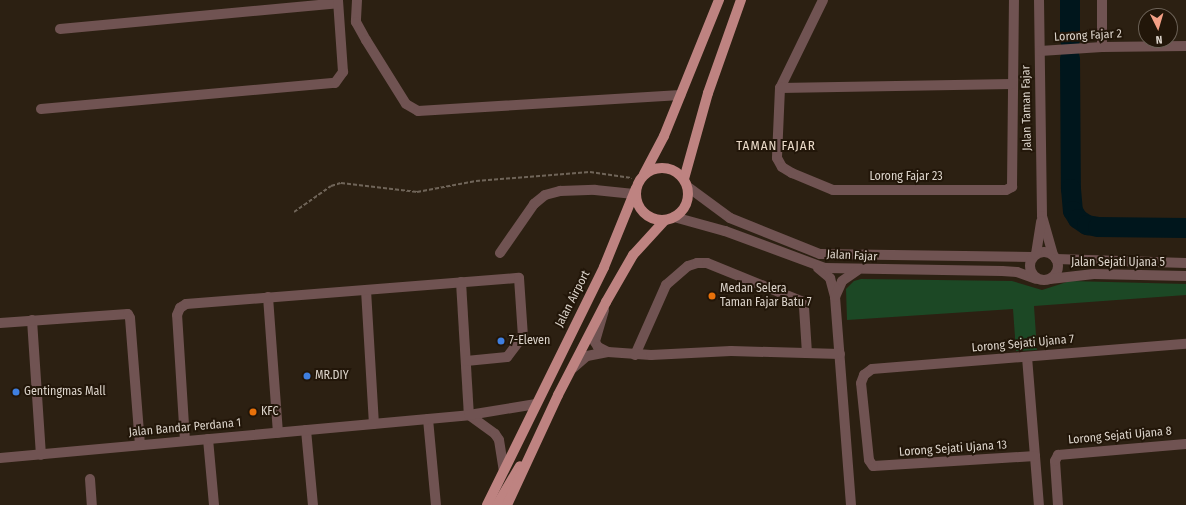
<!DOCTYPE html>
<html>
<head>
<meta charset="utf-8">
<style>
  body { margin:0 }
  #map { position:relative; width:1186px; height:505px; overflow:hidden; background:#2c2012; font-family:"Fira Sans Condensed",sans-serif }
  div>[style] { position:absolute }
  .green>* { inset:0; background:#1c4825 }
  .river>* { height:20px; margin:-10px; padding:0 10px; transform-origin:10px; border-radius:10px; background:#00161c }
  .path>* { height:2px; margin-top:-1px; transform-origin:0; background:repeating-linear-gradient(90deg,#6f6458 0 4px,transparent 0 6px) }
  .minor>* { height:10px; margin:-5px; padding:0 5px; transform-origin:5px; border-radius:5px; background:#705352 }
  .minor>.ring { margin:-5px; padding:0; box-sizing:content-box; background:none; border:10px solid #705352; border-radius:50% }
  .major>* { height:10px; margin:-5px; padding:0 5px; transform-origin:5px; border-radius:5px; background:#be8381 }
  .major>.ring { margin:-5px; padding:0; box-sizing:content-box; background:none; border:10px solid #be8381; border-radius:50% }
  .dots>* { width:11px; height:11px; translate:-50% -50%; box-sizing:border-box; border:2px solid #221609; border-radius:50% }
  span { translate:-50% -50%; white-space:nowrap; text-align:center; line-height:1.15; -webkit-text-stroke:4px #221609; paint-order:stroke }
  .street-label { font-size:12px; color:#dcd4cb }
  .poi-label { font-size:12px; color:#dcd4cb }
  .left { translate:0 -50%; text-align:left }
  .neighbourhood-label { font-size:13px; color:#eadac8; letter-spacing:1px }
  .north { position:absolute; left:1138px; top:8px; width:40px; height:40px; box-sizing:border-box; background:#221609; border:1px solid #6c6257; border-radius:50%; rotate:175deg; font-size:11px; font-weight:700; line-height:16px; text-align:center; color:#dcd4cb }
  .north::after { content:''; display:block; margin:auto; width:14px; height:18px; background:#f39f85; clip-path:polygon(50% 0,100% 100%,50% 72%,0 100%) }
</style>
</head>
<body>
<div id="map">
  <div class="green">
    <div style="clip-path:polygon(861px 279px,1012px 281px,1042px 290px,1070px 281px,1186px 284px,1186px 295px,1034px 306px,1037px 350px,1016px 351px,1013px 309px,847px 320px,846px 289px,854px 281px)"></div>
  </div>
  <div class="river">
    <div style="left:1070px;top:0;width:40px;rotate:90deg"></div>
    <div style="left:1070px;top:58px;width:131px;rotate:89.6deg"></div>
    <div style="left:1071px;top:189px;width:22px;rotate:85deg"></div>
    <div style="left:1073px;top:211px;width:9px;rotate:58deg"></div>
    <div style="left:1078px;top:219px;width:11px;rotate:34deg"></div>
    <div style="left:1087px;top:225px;width:11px;rotate:10deg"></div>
    <div style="left:1098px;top:227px;width:88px;rotate:0.7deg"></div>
  </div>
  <div class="path">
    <div style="left:294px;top:212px;width:45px;rotate:-35.1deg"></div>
    <div style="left:331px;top:186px;width:10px;rotate:-17deg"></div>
    <div style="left:341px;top:183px;width:77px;rotate:6.8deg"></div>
    <div style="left:417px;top:192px;width:60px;rotate:-10.6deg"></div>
    <div style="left:476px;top:181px;width:114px;rotate:-4.5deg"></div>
    <div style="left:590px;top:172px;width:42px;rotate:8.1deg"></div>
  </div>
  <div class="minor">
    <div style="left:357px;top:0;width:22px;rotate:93deg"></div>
    <div style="left:356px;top:22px;width:21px;rotate:61deg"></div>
    <div style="left:366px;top:40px;width:75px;rotate:58deg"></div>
    <div style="left:406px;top:104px;width:14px;rotate:30deg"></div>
    <div style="left:418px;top:111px;width:263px;rotate:-3.5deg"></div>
    <div style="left:823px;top:0;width:98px;rotate:116deg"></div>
    <div style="left:780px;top:88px;width:70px;rotate:92.5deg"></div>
    <div style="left:777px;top:158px;width:10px;rotate:61deg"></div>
    <div style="left:782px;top:167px;width:12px;rotate:31deg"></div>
    <div style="left:792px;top:173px;width:44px;rotate:22.5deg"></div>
    <div style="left:833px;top:190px;width:173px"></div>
    <div style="left:1006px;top:190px;width:7px;rotate:-27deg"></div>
    <div style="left:1012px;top:187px;width:187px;rotate:-89.4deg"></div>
    <div style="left:1039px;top:0;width:216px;rotate:89.2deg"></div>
    <div style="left:1042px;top:216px;width:41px;rotate:74.2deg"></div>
    <div style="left:60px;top:29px;width:279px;rotate:-5.3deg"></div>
    <div style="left:1102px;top:47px;width:47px;rotate:-90deg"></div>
    <div style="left:1040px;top:51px;width:62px;rotate:-3.7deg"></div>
    <div style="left:1102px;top:47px;width:84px;rotate:-0.7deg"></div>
    <div style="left:780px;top:88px;width:232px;rotate:-1deg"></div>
    <div style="left:41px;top:109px;width:295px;rotate:-5.1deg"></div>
    <div style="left:335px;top:83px;width:14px;rotate:-54deg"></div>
    <div style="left:343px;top:72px;width:72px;rotate:-94deg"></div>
    <div style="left:688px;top:187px;width:52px;rotate:36.4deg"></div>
    <div style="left:730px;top:218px;width:97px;rotate:21.8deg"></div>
    <div style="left:820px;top:254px;width:212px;rotate:0.8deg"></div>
    <div style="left:674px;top:217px;width:53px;rotate:15.4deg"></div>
    <div style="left:725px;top:231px;width:107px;rotate:20.3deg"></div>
    <div style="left:825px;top:268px;width:177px;rotate:1deg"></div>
    <div style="left:1002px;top:271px;width:15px;rotate:4deg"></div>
    <div style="left:1017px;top:272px;width:20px;rotate:20deg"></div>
    <div class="ring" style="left:1030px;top:252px;width:18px;height:18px"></div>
    <div style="left:500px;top:253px;width:60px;rotate:-55.2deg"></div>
    <div style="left:534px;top:204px;width:14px;rotate:-39deg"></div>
    <div style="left:545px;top:195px;width:16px;rotate:-15deg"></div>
    <div style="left:560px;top:191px;width:35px;rotate:-2deg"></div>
    <div style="left:595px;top:190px;width:39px;rotate:6deg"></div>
    <div style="left:1036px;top:254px;width:33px;rotate:-81deg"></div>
    <div style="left:1056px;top:259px;width:130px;rotate:1.8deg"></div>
    <div style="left:818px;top:268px;width:16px;rotate:40deg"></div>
    <div style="left:830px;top:278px;width:20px;rotate:75deg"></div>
    <div style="left:835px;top:297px;width:209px;rotate:85.6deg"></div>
    <div style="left:1050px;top:279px;width:44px;rotate:-6.5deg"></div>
    <div style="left:1094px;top:274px;width:92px;rotate:1.2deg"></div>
    <div style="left:461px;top:282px;width:133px;rotate:86.6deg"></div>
    <div style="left:366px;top:290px;width:134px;rotate:86.6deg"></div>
    <div style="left:268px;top:297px;width:136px;rotate:85.8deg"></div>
    <div style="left:835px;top:297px;width:17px;rotate:-66deg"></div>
    <div style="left:842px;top:281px;width:19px;rotate:-35deg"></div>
    <div style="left:604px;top:310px;width:33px;rotate:106deg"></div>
    <div style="left:595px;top:342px;width:6px;rotate:59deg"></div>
    <div style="left:598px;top:347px;width:11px;rotate:27deg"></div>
    <div style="left:32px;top:320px;width:135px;rotate:86.2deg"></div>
    <div style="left:0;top:323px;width:128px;rotate:-4deg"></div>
    <div style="left:128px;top:314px;width:4px;rotate:63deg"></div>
    <div style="left:130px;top:318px;width:127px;rotate:85.5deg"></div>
    <div style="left:635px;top:355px;width:77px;rotate:-66.1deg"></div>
    <div style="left:666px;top:285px;width:29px;rotate:-41deg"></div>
    <div style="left:688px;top:266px;width:9px;rotate:-18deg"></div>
    <div style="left:697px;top:263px;width:10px"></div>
    <div style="left:707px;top:263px;width:101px;rotate:22deg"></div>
    <div style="left:801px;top:301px;width:7px;rotate:63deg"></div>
    <div style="left:804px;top:307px;width:46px;rotate:86.3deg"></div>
    <div style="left:1027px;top:357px;width:148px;rotate:85.4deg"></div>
    <div style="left:573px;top:368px;width:18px;rotate:-41deg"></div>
    <div style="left:587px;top:356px;width:21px;rotate:-11deg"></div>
    <div style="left:608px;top:352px;width:43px;rotate:4deg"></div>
    <div style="left:651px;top:355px;width:80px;rotate:-2.9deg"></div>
    <div style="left:731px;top:351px;width:109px;rotate:1.6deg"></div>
    <div style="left:469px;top:415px;width:32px;rotate:36deg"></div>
    <div style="left:495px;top:434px;width:7px;rotate:56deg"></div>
    <div style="left:499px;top:440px;width:31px;rotate:81deg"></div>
    <div style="left:428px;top:419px;width:86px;rotate:84.7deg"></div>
    <div style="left:306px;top:430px;width:75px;rotate:84.7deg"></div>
    <div style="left:208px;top:439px;width:66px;rotate:84.8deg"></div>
    <div style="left:185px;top:441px;width:126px;rotate:-93.6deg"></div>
    <div style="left:177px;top:315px;width:8px;rotate:-67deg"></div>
    <div style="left:180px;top:308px;width:7px;rotate:-34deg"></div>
    <div style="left:186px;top:304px;width:334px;rotate:-4.5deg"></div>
    <div style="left:519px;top:278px;width:58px;rotate:86.1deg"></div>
    <div style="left:523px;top:336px;width:26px;rotate:127deg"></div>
    <div style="left:507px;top:357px;width:41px;rotate:174.4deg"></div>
    <div style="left:1035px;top:456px;width:162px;rotate:176.5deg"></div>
    <div style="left:873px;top:466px;width:7px;rotate:-124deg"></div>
    <div style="left:869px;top:460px;width:77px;rotate:-95.9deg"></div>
    <div style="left:861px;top:383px;width:9px;rotate:-69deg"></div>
    <div style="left:864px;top:375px;width:10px;rotate:-37deg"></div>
    <div style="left:872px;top:369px;width:315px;rotate:-4.6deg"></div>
    <div style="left:0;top:458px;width:471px;rotate:-5.2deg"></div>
    <div style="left:469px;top:415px;width:68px;rotate:-9.3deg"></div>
    <div style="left:90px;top:479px;width:26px;rotate:86deg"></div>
    <div style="left:1058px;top:505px;width:44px;rotate:-93.9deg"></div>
    <div style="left:1055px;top:461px;width:7px;rotate:-63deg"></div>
    <div style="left:1058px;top:455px;width:128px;rotate:-4.9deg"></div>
  </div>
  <div class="major">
    <div class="ring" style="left:636px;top:168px;width:42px;height:42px"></div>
    <div style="left:644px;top:174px;width:43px;rotate:-62.2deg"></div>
    <div style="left:664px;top:136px;width:147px;rotate:-68deg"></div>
    <div style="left:684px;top:179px;width:89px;rotate:-74.4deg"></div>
    <div style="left:708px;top:93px;width:99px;rotate:-70.5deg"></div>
    <div style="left:487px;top:505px;width:265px;rotate:-63.8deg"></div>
    <div style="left:604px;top:267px;width:85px;rotate:-67.9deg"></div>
    <div style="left:497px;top:505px;width:45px;rotate:-59.5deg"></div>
    <div style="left:507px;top:505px;width:121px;rotate:-65.1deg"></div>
    <div style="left:558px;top:395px;width:105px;rotate:-62.7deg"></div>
    <div style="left:606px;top:302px;width:54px;rotate:-60.1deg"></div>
    <div style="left:633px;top:255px;width:47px;rotate:-47.6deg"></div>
  </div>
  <div class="dots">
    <div style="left:712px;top:296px;background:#e8710a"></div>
    <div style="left:501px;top:341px;background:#3f7fe0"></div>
    <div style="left:307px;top:376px;background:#3f7fe0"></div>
    <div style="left:16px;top:392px;background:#3f7fe0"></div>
    <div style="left:253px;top:412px;background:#e8710a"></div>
  </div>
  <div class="street-label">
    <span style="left:1088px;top:36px;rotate:-3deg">Lorong Fajar 2</span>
    <span style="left:1027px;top:108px;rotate:-91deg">Jalan Taman Fajar</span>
    <span style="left:906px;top:177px">Lorong Fajar 23</span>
    <span style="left:852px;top:256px;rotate:3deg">Jalan Fajar</span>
    <span style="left:1118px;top:263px">Jalan Sejati Ujana 5</span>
    <span style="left:573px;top:299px;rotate:-63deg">Jalan Airport</span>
    <span style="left:1023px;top:344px;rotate:-5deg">Lorong Sejati Ujana 7</span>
    <span style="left:185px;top:428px;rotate:-5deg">Jalan Bandar Perdana 1</span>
    <span style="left:1120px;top:436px;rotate:-5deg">Lorong Sejati Ujana 8</span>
    <span style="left:953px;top:449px;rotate:-4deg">Lorong Sejati Ujana 13</span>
  </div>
  <div class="poi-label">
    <span class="left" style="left:720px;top:296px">Medan Selera<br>Taman Fajar Batu 7</span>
    <span class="left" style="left:509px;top:341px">7-Eleven</span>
    <span class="left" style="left:315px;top:376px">MR.DIY</span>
    <span class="left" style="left:24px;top:392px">Gentingmas Mall</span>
    <span class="left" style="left:261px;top:412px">KFC</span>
  </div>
  <div class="neighbourhood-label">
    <span style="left:776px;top:146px">TAMAN FAJAR</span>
  </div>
  <div class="north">N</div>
</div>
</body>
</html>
